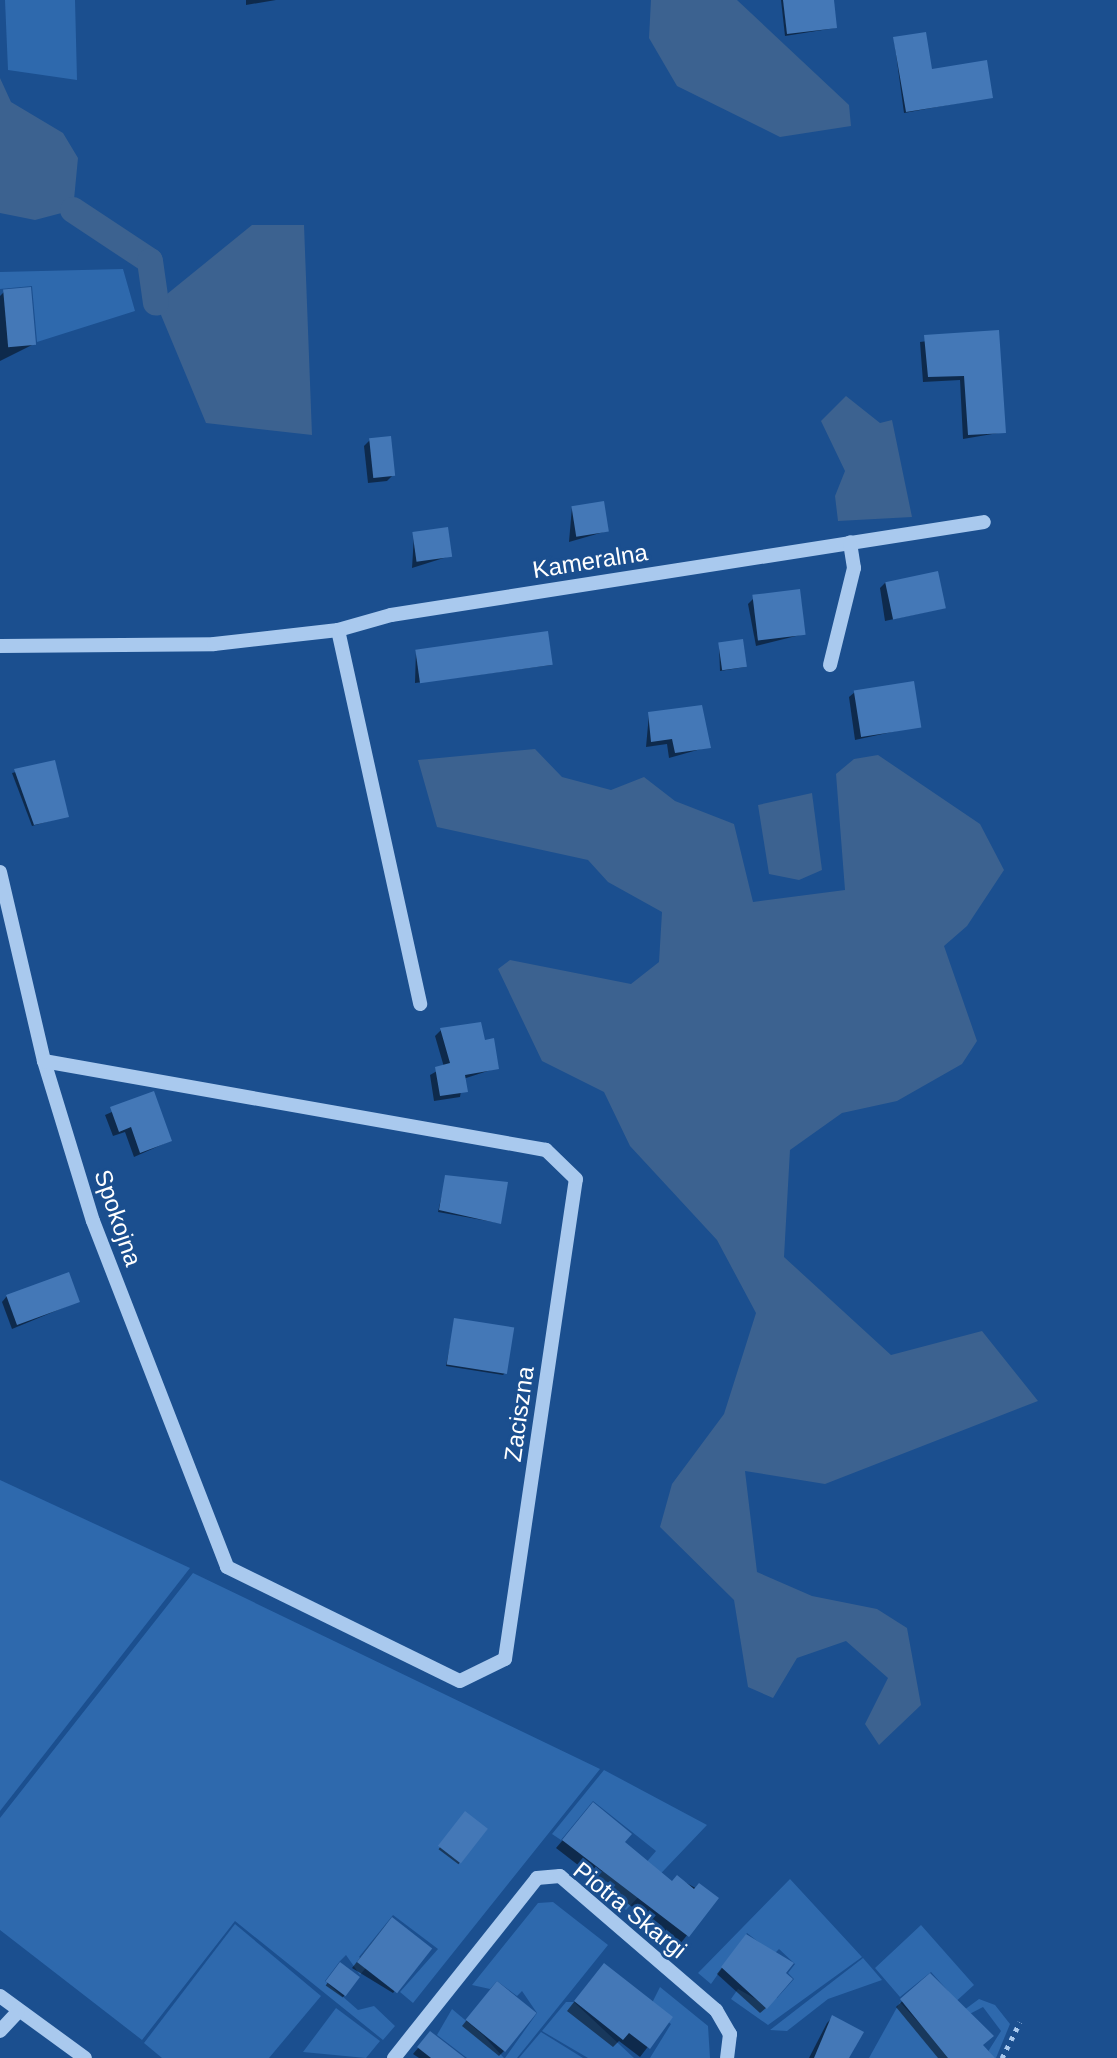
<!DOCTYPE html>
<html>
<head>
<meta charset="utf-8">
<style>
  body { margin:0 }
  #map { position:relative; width:1117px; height:2058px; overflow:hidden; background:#1b4f8f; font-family:Arial,sans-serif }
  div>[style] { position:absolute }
  .green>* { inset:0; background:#2e69ad }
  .water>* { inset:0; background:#3c6290 }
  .shadow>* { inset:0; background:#0007; transform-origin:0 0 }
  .canal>* { height:26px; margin:-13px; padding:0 13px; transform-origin:13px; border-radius:13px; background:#3c6290 }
  .building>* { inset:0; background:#4478b7; transform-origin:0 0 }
  .path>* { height:5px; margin-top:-2.5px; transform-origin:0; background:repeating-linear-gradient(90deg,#a9c9ee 0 4px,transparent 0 10px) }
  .minor>* { height:14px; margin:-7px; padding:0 7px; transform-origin:7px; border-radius:7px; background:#a9c9ee }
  span { translate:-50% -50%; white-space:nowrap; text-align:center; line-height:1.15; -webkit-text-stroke:6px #1b4f8f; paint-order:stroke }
  .street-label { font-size:24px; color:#fff }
</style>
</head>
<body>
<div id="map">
  <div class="green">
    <div style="clip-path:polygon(5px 0,75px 0,77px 80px,8px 70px)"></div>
    <div style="clip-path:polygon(123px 269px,135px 311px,37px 342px,32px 286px,0 289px,0 272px)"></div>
    <div style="clip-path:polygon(0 1480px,190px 1568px,0 1811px)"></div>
    <div style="clip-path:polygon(193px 1573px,600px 1769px,413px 2003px,400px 1992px,438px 1949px,393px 1915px,359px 1957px,368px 1965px,360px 1975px,346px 1955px,340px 1961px,325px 1981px,358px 2010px,374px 2006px,395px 2026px,383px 2040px,235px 1921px,142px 2040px,0 1930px,0 1818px)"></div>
    <div style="clip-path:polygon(604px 1770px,707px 1825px,626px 1910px,584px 1882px,606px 1869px,627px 1885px,656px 1851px,593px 1801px,561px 1840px,552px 1834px)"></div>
    <div style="clip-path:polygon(790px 1879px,862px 1957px,768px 2025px,731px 1999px,738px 1989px,763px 2003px,771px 1995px,777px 1998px,794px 1979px,788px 1973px,795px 1964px,779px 1949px,774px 1954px,747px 1933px,711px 1984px,698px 1973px)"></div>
    <div style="clip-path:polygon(553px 1902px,608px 1945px,517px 2058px,505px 2058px,537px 2013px,522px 1991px,517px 1996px,497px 1981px,490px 1989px,472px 1985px,538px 1903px)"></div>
    <div style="clip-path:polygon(235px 1924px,321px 1996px,269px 2058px,162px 2058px,144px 2043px)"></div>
    <div style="clip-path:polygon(921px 1925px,974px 1985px,930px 2025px,920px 2017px,948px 1991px,931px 1972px,900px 1997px,875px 1968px)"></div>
    <div style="clip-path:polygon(863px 1958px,882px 1980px,828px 1999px,787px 2031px,770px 2030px)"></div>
    <div style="clip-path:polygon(660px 1987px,708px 2026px,710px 2058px,650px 2058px,671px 2024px,650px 2007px)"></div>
    <div style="clip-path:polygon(979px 1999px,995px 2005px,1010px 2024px,996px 2058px,984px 2058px,1001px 2031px,983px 2007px,933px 2033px)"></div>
    <div style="clip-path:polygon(566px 2002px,574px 2002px,634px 2058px,588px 2058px,542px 2031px)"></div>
    <div style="clip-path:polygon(900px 2002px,951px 2058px,869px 2058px)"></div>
    <div style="clip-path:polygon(336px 2008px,380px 2041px,366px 2058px,303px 2052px)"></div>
    <div style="clip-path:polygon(452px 2009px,483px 2035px,504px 2058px,467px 2058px,437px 2035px)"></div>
    <div style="clip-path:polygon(541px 2032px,583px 2058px,519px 2058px)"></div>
  </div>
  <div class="water">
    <div style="clip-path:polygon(651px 0,737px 0,849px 105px,851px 126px,780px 137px,677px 86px,649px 38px)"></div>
    <div style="clip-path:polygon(0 78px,11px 102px,63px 133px,78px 158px,73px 210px,35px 220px,0 213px)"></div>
    <div style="clip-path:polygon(252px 225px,304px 225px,312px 435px,206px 423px,156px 303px)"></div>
    <div style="clip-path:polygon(846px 396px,880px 423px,892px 420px,912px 517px,838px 521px,835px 496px,845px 471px,821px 421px)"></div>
    <div style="clip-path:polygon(535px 749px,562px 777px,611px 790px,644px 777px,675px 801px,734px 824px,753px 902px,845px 890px,836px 774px,854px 759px,878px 755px,980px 824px,1004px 870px,967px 926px,944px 946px,977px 1041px,962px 1064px,897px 1101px,842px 1113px,790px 1150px,784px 1257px,891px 1355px,982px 1331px,1038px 1401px,825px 1484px,745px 1471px,757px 1572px,812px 1596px,877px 1609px,907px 1628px,921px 1705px,879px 1745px,865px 1724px,888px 1678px,846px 1641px,797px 1658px,773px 1698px,748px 1687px,734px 1600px,660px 1527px,672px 1484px,724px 1414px,756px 1313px,717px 1240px,630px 1146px,604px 1092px,542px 1061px,498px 969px,510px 960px,631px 984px,659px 962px,662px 912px,608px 882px,588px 860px,437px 827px,418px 760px)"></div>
    <div style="clip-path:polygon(812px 793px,822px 870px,799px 880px,769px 874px,758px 805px)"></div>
  </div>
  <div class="shadow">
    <div style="clip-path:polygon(246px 0,276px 0,246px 5px)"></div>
    <div style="clip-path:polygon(781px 0,832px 0,835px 28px,785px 36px)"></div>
    <div style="clip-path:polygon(894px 39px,931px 72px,991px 97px,904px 113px)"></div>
    <div style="clip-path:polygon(4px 292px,34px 344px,0 361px,0 296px)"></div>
    <div style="clip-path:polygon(998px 332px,1004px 432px,963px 439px,960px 380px,923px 382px,920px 342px)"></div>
    <div style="clip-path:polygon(370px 440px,393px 475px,387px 481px,368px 483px,364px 446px)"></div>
    <div style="clip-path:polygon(572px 507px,607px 531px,569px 542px)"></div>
    <div style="clip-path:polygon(414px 535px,450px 556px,412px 568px)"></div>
    <div style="clip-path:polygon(886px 582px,944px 608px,885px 621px,880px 588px)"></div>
    <div style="clip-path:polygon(754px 598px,804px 634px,756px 646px,748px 604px)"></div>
    <div style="clip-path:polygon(719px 645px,745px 667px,720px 671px)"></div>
    <div style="clip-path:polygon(416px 650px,551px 665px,415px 683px)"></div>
    <div style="clip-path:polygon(855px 692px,919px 726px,855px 740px,849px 697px)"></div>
    <div style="clip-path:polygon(649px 714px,708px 747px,669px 758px,667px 744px,646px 747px)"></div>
    <div style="clip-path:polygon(54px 762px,67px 816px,32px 826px,12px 773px)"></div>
    <div style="clip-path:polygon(441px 1030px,484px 1042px,497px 1068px,463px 1079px,460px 1097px,434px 1101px,430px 1075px,444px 1067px,435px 1036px)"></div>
    <div style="clip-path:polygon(153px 1094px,170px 1141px,134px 1157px,125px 1132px,113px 1136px,105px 1115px)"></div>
    <div style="clip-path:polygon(446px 1177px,499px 1223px,438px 1212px)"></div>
    <div style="clip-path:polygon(7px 1296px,77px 1302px,12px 1329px,2px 1302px)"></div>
    <div style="clip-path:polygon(455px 1320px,506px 1372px,503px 1375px,446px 1366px)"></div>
    <div style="clip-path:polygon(586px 1813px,672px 1883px,677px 1878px,716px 1899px,680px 1944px,556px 1848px)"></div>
    <div style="left:465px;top:1814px;width:25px;height:44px;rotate:37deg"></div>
    <div style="clip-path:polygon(386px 1925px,429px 1949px,393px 1993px,352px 1968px)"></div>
    <div style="clip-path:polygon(741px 1943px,766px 2008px,760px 2013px,717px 1974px)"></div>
    <div style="left:340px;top:1965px;width:21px;height:25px;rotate:35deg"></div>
    <div style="clip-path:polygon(595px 1975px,670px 2018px,640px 2057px,619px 2041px,613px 2047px,567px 2011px)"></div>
    <div style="clip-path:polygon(930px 1975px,991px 2035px,966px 2058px,938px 2058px,896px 2007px)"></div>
    <div style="clip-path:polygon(491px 1990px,505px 2050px,499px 2056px,462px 2026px)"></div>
    <div style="clip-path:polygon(833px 2017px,842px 2058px,809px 2058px,827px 2023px)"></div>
    <div style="clip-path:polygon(425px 2040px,451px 2058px,419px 2058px,413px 2054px)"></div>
  </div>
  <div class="canal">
    <div style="left:73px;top:210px;width:92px;rotate:33.5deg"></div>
    <div style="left:150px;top:261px;width:42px;rotate:81.9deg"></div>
  </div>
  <div class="building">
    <div style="clip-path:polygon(783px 0,834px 0,837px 28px,787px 34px)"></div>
    <div style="clip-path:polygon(926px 32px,932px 69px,987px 60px,993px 98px,906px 112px,893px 37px)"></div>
    <div style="left:31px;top:287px;width:58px;height:28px;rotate:85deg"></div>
    <div style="clip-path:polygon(999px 330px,1006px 433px,968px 435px,964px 376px,928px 377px,924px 335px)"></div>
    <div style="left:391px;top:436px;width:40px;height:22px;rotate:84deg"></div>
    <div style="left:604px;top:501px;width:31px;height:33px;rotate:81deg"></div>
    <div style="left:448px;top:527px;width:30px;height:36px;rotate:82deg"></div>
    <div style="left:938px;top:571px;width:38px;height:54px;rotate:78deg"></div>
    <div style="left:800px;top:589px;width:46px;height:48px;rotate:83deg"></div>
    <div style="left:548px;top:631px;width:34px;height:134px;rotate:82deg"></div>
    <div style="left:743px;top:639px;width:28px;height:25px;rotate:82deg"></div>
    <div style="left:914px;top:681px;width:47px;height:61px;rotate:81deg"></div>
    <div style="clip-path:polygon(702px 705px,711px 748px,675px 753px,672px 739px,651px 742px,648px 712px)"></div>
    <div style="clip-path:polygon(55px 760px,69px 817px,34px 825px,14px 769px)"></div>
    <div style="clip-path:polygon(481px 1022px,485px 1040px,494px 1038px,499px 1069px,465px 1075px,468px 1092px,440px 1096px,435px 1067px,450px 1063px,440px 1028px)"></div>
    <div style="clip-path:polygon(154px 1091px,172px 1141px,140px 1153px,131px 1127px,119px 1132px,110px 1107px)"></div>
    <div style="clip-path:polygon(445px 1175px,508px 1182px,501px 1224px,439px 1210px)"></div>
    <div style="left:69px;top:1272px;width:32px;height:67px;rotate:70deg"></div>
    <div style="left:454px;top:1318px;width:61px;height:47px;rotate:9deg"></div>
    <div style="clip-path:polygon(593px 1802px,632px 1834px,625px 1842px,672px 1881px,677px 1875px,694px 1889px,699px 1883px,719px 1898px,689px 1937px,562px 1840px)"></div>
    <div style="left:465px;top:1811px;width:29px;height:44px;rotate:38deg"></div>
    <div style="left:392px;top:1917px;width:51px;height:57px;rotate:38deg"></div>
    <div style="clip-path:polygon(746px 1934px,794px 1963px,786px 1973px,793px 1979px,767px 2009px,721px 1967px)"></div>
    <div style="left:340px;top:1962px;width:25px;height:24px;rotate:37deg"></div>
    <div style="clip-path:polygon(604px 1963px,673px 2017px,650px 2049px,629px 2033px,623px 2040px,574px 2001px)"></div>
    <div style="clip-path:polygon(930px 1973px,994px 2036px,983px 2045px,995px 2058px,948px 2058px,900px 1999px)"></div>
    <div style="left:497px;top:1981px;width:51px;height:50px;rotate:39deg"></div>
    <div style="clip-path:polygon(832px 2015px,864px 2032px,849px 2058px,814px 2058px)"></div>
    <div style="clip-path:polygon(430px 2031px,465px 2058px,431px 2058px,417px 2047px)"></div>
  </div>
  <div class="path">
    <div style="left:1002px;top:2058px;width:40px;rotate:-63.4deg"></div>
  </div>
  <div class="minor">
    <div style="left:338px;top:630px;width:383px;rotate:77.6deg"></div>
    <div style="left:0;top:646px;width:214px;rotate:-0.5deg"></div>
    <div style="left:214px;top:644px;width:125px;rotate:-6.4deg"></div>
    <div style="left:338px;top:630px;width:55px;rotate:-15.8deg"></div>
    <div style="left:391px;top:615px;width:600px;rotate:-8.91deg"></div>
    <div style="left:830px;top:665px;width:100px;rotate:-76.1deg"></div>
    <div style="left:854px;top:568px;width:26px;rotate:-99deg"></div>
    <div style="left:0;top:872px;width:194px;rotate:76.9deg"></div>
    <div style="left:44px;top:1061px;width:167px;rotate:73deg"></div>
    <div style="left:93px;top:1221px;width:371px;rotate:68.8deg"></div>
    <div style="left:227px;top:1567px;width:259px;rotate:26.1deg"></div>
    <div style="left:460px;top:1681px;width:50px;rotate:-26.1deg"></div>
    <div style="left:505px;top:1659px;width:485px;rotate:-81.6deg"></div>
    <div style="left:576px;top:1179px;width:42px;rotate:-136deg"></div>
    <div style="left:546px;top:1150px;width:510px;rotate:-169.95deg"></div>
    <div style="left:0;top:1996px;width:105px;rotate:36.1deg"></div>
    <div style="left:0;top:2031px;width:26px;rotate:-47deg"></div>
    <div style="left:394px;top:2058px;width:230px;rotate:-51.5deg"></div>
    <div style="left:537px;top:1878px;width:23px;rotate:-5deg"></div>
    <div style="left:560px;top:1876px;width:206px;rotate:40.7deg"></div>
    <div style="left:716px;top:2010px;width:28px;rotate:60deg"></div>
    <div style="left:730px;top:2034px;width:24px;rotate:97deg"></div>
  </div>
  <div class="street-label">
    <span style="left:590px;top:561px;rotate:-9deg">Kameralna</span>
    <span style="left:118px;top:1218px;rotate:71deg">Spokojna</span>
    <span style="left:519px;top:1414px;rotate:-82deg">Zaciszna</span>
    <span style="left:630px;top:1910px;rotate:39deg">Piotra Skargi</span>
  </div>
</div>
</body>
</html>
